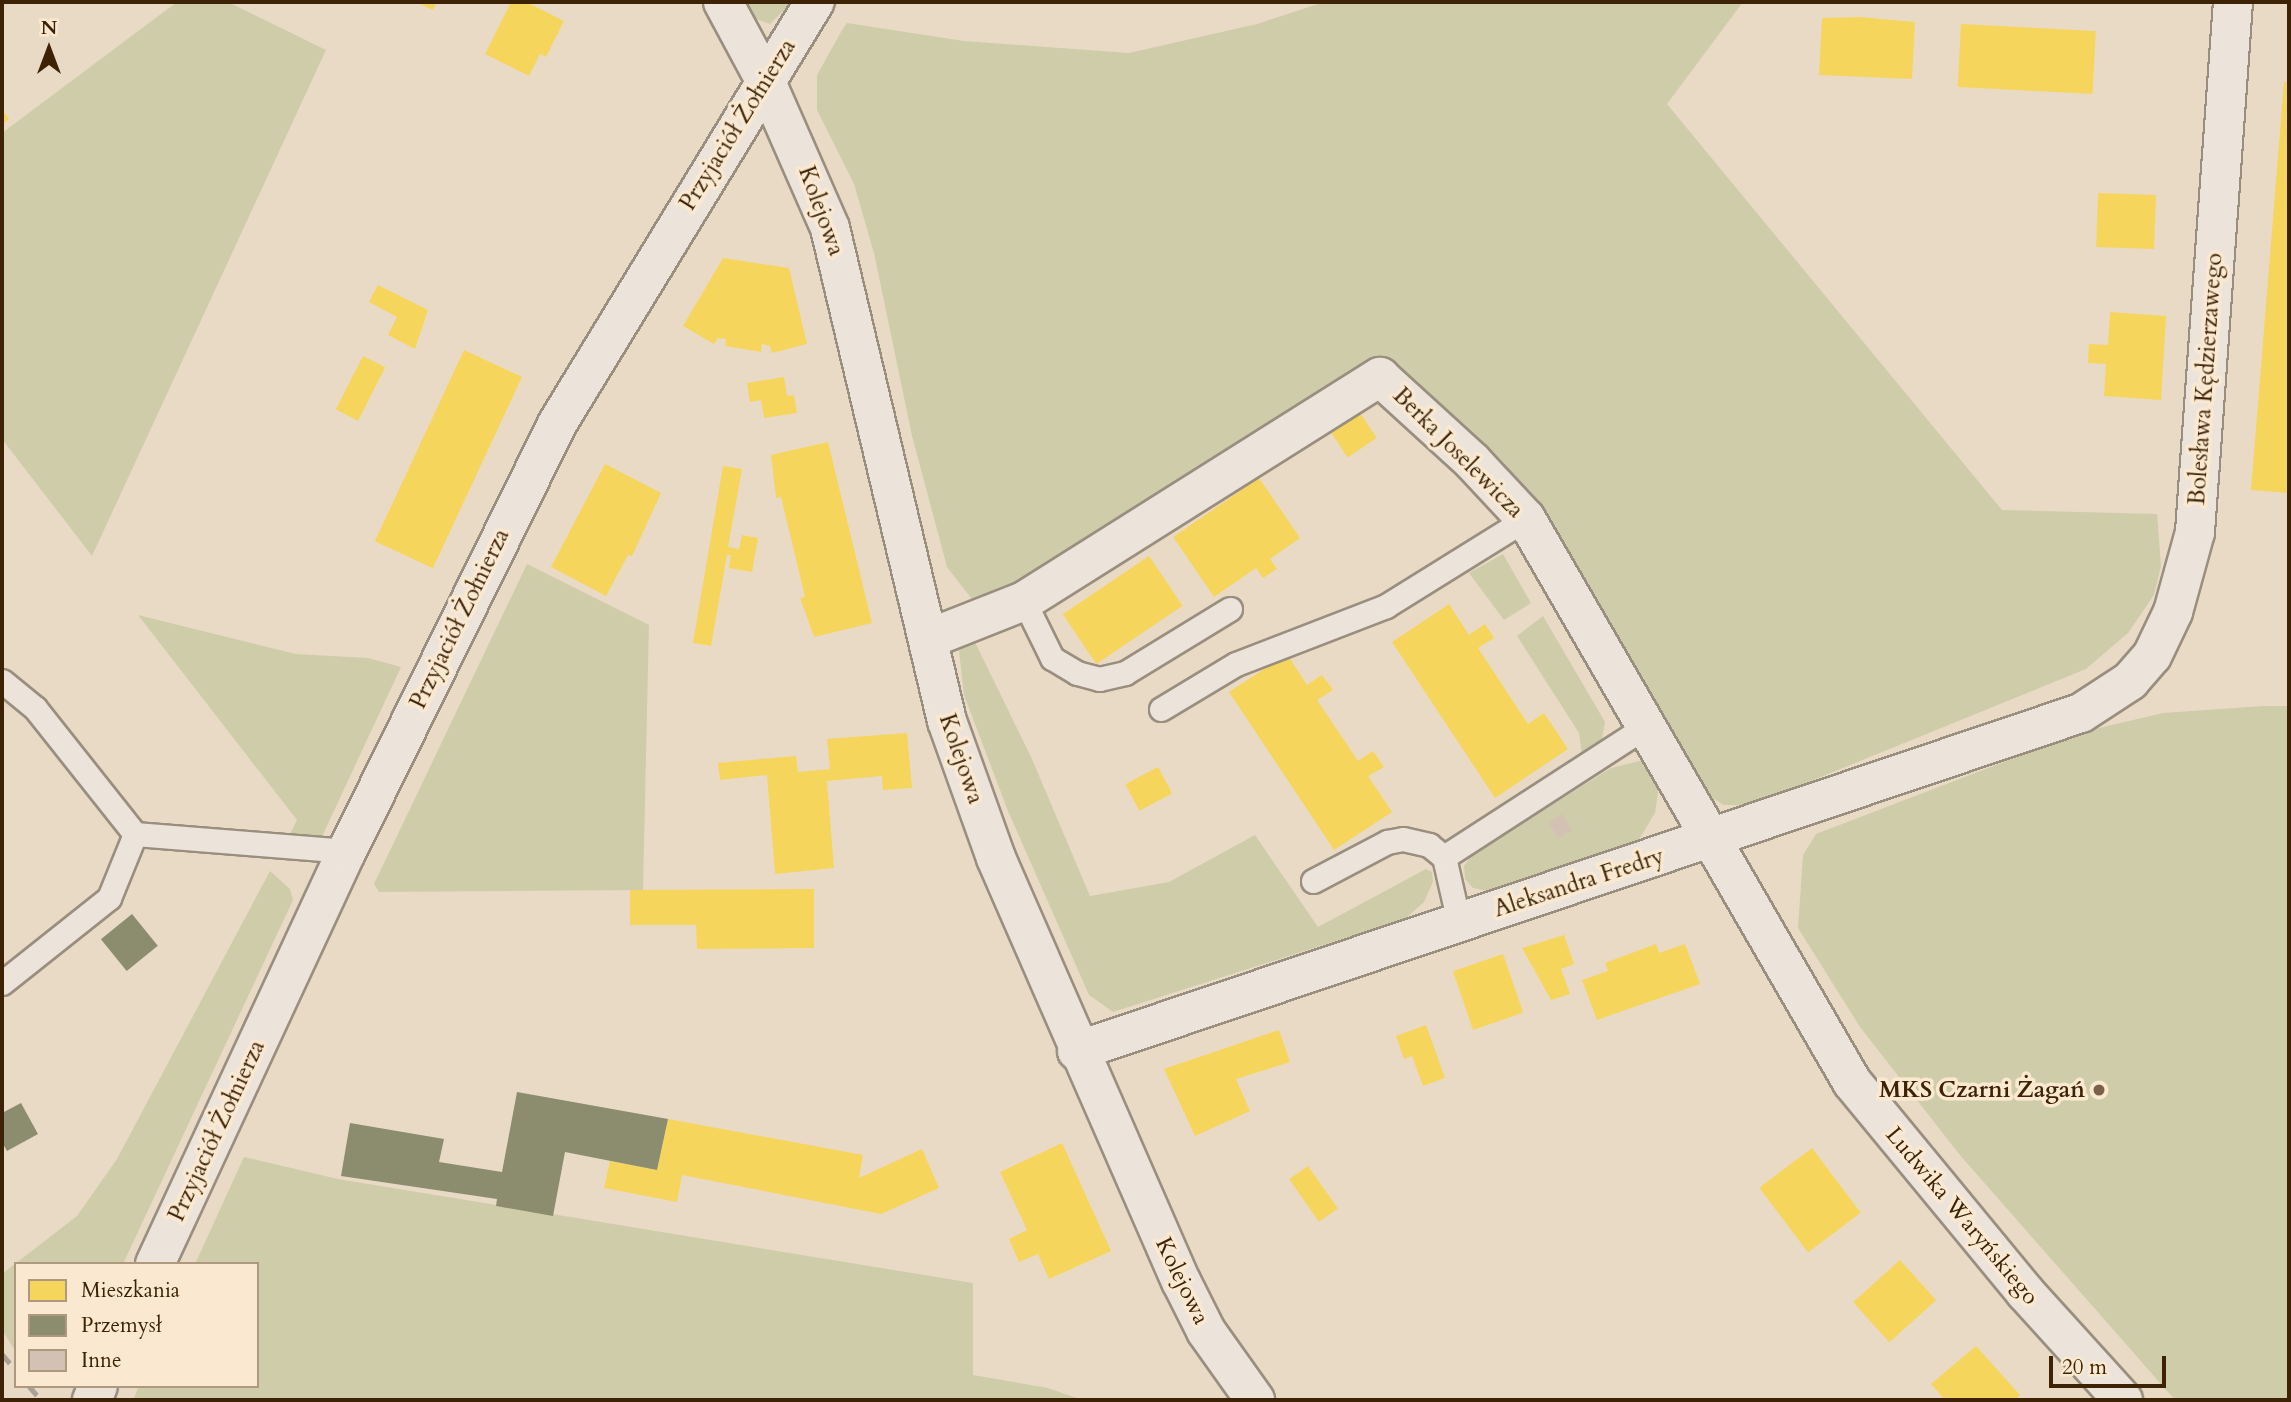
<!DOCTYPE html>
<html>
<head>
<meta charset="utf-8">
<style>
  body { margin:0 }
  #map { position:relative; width:2291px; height:1402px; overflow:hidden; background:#e9dac6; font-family:Cardo,serif }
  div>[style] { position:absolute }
  .green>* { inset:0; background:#cfcda9 }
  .homes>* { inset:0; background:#f6d55c; transform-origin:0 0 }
  .industry>* { inset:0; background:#8c8c6e; transform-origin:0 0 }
  .building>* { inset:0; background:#d3c2b3; transform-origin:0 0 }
  .roads { filter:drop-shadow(2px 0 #9a8e7f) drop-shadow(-2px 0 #9a8e7f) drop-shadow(0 2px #9a8e7f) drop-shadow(0 -2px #9a8e7f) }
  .lane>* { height:23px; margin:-11.5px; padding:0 11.5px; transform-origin:11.5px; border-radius:11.5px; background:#ece4da }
  .street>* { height:38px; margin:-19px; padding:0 19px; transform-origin:19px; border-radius:19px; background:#ece4da }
  .secondary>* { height:38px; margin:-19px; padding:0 19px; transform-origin:19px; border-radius:19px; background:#ece4da }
  .rail>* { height:5px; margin-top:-2.5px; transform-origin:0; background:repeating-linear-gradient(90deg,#aaa196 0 12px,transparent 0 24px) }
  .dots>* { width:19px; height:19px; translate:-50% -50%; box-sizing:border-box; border:4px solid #fae9d0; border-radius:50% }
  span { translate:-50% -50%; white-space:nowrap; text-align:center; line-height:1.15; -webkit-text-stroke:7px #fae9d0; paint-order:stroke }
  .street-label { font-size:23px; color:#3d2206 }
  .poi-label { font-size:23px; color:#3d2206; font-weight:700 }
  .right { translate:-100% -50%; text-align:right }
  .frame { position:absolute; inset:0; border:4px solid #3d2206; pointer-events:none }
  .legend { position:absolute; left:14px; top:1262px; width:245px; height:126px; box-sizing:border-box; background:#fae9d0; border:2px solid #ae997f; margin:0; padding:9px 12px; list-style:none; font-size:21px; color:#3d2206 }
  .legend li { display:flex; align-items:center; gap:14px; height:35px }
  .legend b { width:35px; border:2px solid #ae997f }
  .north { position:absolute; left:14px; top:14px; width:70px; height:70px; -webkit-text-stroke:5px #fae9d0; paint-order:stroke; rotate:0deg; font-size:19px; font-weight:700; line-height:28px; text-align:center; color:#3d2206 }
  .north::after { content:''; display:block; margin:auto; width:24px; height:32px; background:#3d2206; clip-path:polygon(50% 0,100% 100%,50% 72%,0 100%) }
  .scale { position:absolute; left:2049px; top:1356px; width:117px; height:32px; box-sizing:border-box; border:4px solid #3d2206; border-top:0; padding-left:9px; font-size:21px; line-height:24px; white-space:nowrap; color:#3d2206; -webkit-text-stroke:5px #fae9d0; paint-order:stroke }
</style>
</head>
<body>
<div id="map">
  <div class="green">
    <div style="clip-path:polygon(177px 2px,228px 2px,326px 50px,92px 556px,2px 439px,2px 133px)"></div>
    <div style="clip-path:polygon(745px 2px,792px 2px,770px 24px,756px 19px)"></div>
    <div style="clip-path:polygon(1324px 2px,1743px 2px,1667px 104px,2002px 510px,2157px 514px,2161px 566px,2154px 595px,2128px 633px,2086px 669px,1752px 805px,1723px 805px,1705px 792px,1393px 369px,1013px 591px,984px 600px,971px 598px,947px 567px,912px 436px,874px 253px,854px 184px,817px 110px,817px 75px,841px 32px,847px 23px,964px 41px,1129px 53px,1257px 24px)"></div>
    <div style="clip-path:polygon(1503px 554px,1531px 603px,1504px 620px,1469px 573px)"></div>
    <div style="clip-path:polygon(527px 564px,649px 625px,643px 890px,379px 892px,374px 884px)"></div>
    <div style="clip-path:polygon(138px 615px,296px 654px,368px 658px,401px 667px,312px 858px,281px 852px,297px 820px)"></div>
    <div style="clip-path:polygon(1543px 616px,1605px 722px,1601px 744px,1582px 755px,1579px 733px,1517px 636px)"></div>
    <div style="clip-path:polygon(970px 632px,1032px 759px,1090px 896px,1169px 882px,1255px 835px,1318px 927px,1426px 869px,1432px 872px,1433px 882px,1424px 902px,1405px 919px,1113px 1012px,1089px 995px,1008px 811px,964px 695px,959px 651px)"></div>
    <div style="clip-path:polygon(2263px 706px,2289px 706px,2289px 1400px,2175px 1400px,1959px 1154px,1860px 1027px,1798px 928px,1803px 855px,1816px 834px,2082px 732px,2163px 713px)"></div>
    <div style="clip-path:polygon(1643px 760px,1655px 778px,1658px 793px,1655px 813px,1638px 841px,1516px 885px,1487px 891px,1473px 888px,1465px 879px,1464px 866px,1472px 855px,1611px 768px)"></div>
    <div style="clip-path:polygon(270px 871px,290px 889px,293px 900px,123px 1264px,16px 1264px,16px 1352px,2px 1330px,2px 1274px,77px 1216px,117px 1159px)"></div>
    <div style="clip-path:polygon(244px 1157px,338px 1179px,973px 1283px,973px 1375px,1048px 1388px,1082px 1400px,133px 1400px,139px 1386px,257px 1386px,257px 1264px,195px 1264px)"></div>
  </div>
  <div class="homes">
    <div style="clip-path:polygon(416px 2px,437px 2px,433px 10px)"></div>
    <div style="clip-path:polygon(511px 2px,526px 2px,564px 21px,546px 57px,540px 54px,529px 76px,485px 54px)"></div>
    <div style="clip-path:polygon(1860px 17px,1915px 22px,1912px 79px,1819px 75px,1822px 18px)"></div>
    <div style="left:1961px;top:24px;width:135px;height:63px;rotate:3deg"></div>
    <div style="clip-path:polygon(2284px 82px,2289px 82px,2289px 493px,2251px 490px)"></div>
    <div style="clip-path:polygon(2px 109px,9px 119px,2px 124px)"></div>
    <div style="left:2098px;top:193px;width:58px;height:54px;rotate:2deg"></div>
    <div style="clip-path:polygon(723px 258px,789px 268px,807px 344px,772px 353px,770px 346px,762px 344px,761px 352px,725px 346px,726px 339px,718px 338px,714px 344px,683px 326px)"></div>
    <div style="clip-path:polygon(378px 285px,428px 310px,415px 349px,388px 335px,397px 317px,369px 302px)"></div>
    <div style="clip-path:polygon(2110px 312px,2166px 316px,2161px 400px,2104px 396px,2106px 364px,2088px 363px,2089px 344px,2108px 345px)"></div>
    <div style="left:464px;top:350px;width:64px;height:211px;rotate:25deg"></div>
    <div style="left:363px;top:356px;width:25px;height:60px;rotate:27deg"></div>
    <div style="clip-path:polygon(784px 377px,787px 396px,794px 395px,797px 413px,764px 418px,761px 400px,750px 402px,747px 383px)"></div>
    <div style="left:1360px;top:413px;width:30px;height:35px;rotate:56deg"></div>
    <div style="clip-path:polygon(828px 442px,872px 623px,814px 637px,800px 598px,805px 597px,781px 497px,776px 498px,771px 455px)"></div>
    <div style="clip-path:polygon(605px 464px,661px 493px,632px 556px,628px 555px,606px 596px,551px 567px)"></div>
    <div style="clip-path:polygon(723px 466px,742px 469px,728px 547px,739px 549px,742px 535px,758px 538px,752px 572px,729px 568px,731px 555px,727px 555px,711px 646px,693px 643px)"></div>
    <div style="clip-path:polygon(1259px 478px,1300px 538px,1270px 559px,1277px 569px,1263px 578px,1256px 568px,1214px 597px,1173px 537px)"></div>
    <div style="left:1149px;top:556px;width:60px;height:104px;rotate:56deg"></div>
    <div style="clip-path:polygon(1449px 604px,1469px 635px,1485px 624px,1494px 638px,1478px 648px,1528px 724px,1544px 713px,1568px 749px,1495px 798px,1392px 642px)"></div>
    <div style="clip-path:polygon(1287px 654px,1307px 685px,1322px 675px,1333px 690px,1317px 700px,1358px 761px,1373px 751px,1384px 767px,1368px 776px,1392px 812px,1334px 850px,1229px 692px)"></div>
    <div style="clip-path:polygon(907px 733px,912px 788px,883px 790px,882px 776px,827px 781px,834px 868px,775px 874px,767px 775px,720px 780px,718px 763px,796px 756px,798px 772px,830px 769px,827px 739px)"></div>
    <div style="left:1158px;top:767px;width:30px;height:37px;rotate:62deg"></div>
    <div style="clip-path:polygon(814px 889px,814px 948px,697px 949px,696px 925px,630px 925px,630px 890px)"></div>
    <div style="clip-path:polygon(1564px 935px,1574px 964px,1561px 969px,1570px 994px,1551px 1000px,1522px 948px)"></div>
    <div style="clip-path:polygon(1656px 944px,1659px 953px,1685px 944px,1700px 984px,1597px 1020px,1582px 980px,1608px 971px,1605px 963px)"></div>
    <div style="left:1503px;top:954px;width:62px;height:53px;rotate:71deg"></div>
    <div style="clip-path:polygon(1426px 1025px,1445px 1078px,1423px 1086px,1412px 1056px,1404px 1059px,1396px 1036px)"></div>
    <div style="clip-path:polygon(1279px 1030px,1290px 1062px,1236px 1079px,1250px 1111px,1195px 1136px,1164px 1069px)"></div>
    <div style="clip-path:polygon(668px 1119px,863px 1155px,859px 1178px,922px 1149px,939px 1188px,881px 1214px,682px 1175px,677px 1202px,604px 1188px,610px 1161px,657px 1170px)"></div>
    <div style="clip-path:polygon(1062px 1143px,1111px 1251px,1049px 1279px,1038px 1254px,1019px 1262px,1009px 1239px,1027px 1230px,1000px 1172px)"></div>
    <div style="left:1812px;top:1148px;width:81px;height:66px;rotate:53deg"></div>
    <div style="left:1308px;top:1166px;width:52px;height:23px;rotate:55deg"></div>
    <div style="left:1900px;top:1260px;width:54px;height:63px;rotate:48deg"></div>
    <div style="clip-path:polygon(1976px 1346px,2020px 1395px,2015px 1400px,1945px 1400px,1931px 1384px)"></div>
  </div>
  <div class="industry">
    <div style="left:132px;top:914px;width:41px;height:40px;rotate:51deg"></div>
    <div style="clip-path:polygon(517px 1092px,668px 1119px,657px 1170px,565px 1152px,553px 1216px,496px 1206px,497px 1199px,341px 1176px,350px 1123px,444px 1139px,439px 1162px,502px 1172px)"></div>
    <div style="clip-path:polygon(21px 1103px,38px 1134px,7px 1151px,2px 1142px,2px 1113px)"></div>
  </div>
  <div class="building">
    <div style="left:1562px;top:814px;width:19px;height:16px;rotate:58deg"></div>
  </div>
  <div class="roads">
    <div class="lane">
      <div style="left:1024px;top:601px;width:64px;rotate:63.8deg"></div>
      <div style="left:1052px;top:658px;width:29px;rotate:31deg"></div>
      <div style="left:1077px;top:673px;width:23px;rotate:15deg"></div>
      <div style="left:1099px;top:679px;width:27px;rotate:-13deg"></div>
      <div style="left:1125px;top:673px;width:123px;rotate:-31.4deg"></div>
      <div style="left:2px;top:681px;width:43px;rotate:39.3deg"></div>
      <div style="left:35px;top:708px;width:161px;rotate:51.6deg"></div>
      <div style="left:135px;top:834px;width:213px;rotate:4.6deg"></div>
      <div style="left:1161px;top:709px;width:87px;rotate:-31deg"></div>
      <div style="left:1236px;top:664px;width:161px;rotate:-21.1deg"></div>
      <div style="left:1386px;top:606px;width:165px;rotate:-31.9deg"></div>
      <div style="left:1313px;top:881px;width:84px;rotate:-27.8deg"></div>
      <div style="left:1387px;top:842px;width:16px;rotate:-11deg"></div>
      <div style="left:1403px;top:839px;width:27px;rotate:13deg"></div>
      <div style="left:1429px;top:845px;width:19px;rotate:39deg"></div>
      <div style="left:1459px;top:923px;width:68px;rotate:-102.8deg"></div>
      <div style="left:1444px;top:857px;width:239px;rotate:-32.9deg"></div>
      <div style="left:2px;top:983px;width:137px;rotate:-38.5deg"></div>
      <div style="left:109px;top:898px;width:69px;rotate:-67.9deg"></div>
    </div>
    <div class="street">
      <div style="left:723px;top:2px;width:91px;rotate:61.7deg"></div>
      <div style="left:928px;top:639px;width:103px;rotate:-21.6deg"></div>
      <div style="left:1024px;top:601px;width:421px;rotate:-32.2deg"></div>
      <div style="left:1380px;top:377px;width:125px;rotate:42.4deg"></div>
      <div style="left:1472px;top:461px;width:79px;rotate:47deg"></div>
      <div style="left:1526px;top:519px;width:651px;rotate:59.93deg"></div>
      <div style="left:1852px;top:1082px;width:272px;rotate:50.5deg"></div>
      <div style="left:2025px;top:1292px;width:146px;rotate:47.8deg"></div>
      <div style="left:1077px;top:1051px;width:1059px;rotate:-18.61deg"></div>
      <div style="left:2081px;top:713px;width:59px;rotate:-33.1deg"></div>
      <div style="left:2130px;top:681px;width:33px;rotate:-49deg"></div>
      <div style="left:2152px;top:656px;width:49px;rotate:-64.5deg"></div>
      <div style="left:2173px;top:612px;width:83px;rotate:-74.6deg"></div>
      <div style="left:2195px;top:532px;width:531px;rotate:-85.9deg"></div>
    </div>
    <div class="secondary">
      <div style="left:766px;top:82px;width:159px;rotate:66.3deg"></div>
      <div style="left:830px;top:228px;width:507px;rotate:76.65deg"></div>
      <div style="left:947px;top:721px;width:145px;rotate:70.3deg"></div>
      <div style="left:996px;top:858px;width:462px;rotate:66.4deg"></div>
      <div style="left:1181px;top:1281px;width:56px;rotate:63.4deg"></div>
      <div style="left:1206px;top:1331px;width:85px;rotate:54.6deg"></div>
      <div style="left:155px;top:1264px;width:455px;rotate:-65.1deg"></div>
      <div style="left:347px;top:851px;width:476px;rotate:-63.8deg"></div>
      <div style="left:557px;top:424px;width:495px;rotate:-58.6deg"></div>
      <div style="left:92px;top:1400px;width:15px;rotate:-67deg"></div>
    </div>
  </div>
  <div class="rail">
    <div style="left:2px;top:1354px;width:21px;rotate:49deg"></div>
    <div style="left:29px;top:1386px;width:18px;rotate:49deg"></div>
  </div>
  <div class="dots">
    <div style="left:2099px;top:1090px;background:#796249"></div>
  </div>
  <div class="street-label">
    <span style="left:738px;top:125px;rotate:-58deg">Przyjaciół Żołnierza</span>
    <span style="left:821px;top:211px;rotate:70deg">Kolejowa</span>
    <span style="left:2206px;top:379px;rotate:-86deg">Bolesława Kędzierzawego</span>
    <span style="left:1458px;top:453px;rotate:45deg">Berka Joselewicza</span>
    <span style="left:460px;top:619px;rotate:-64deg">Przyjaciół Żołnierza</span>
    <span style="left:961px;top:759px;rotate:71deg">Kolejowa</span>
    <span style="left:1579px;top:883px;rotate:-18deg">Aleksandra Fredry</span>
    <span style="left:217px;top:1131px;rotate:-65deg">Przyjaciół Żołnierza</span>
    <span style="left:1962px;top:1216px;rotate:50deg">Ludwika Waryńskiego</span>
    <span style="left:1182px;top:1281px;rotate:64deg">Kolejowa</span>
  </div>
  <div class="poi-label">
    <span class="right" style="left:2085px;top:1090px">MKS Czarni Żagań</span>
  </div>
  <div class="frame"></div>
  <ul class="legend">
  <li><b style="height:19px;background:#f6d55c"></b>Mieszkania</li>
  <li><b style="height:19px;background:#8c8c6e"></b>Przemysł</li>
  <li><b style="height:19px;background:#d3c2b3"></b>Inne</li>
  </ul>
  <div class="north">N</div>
  <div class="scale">20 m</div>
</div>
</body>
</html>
